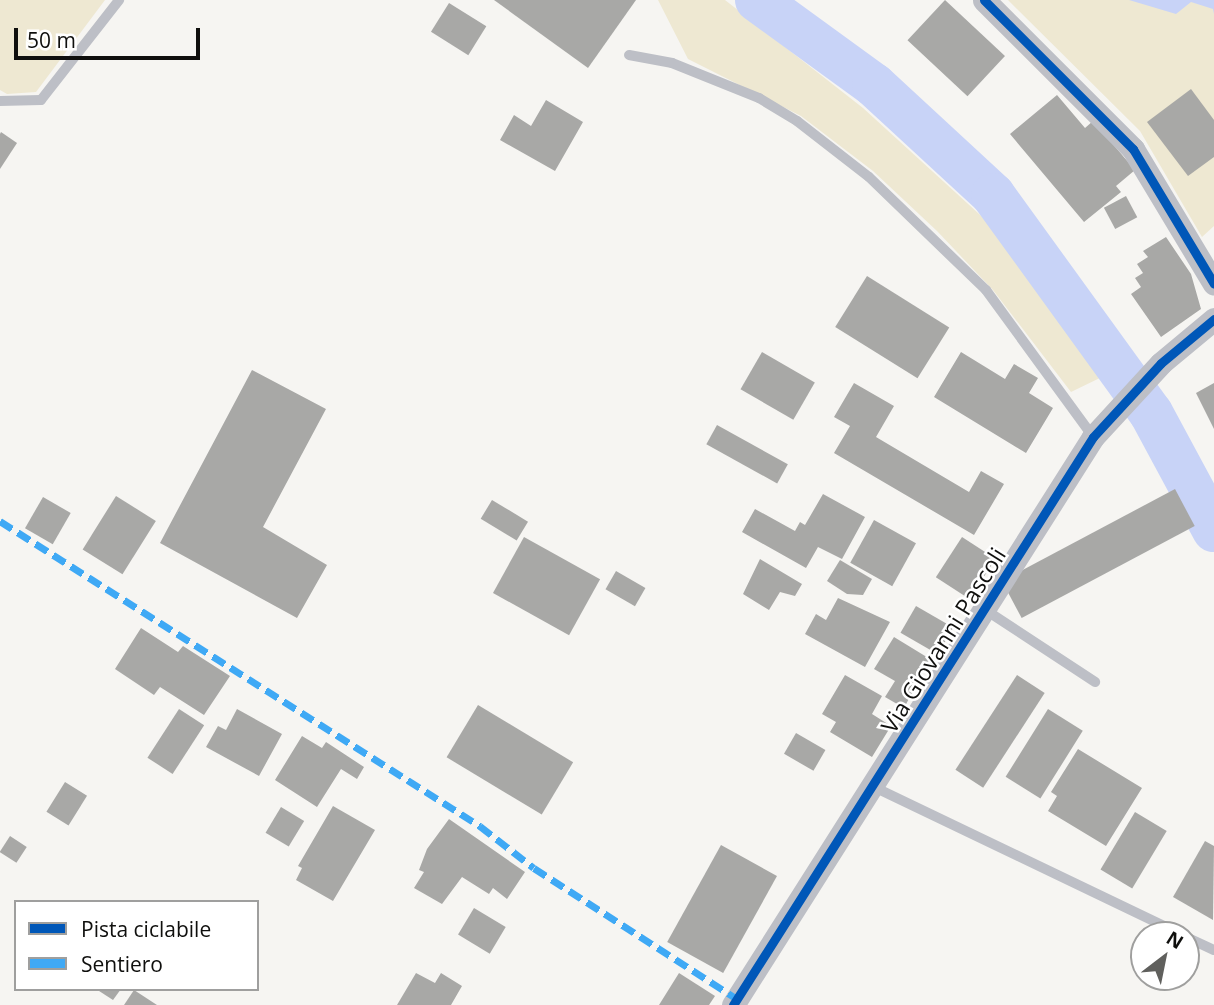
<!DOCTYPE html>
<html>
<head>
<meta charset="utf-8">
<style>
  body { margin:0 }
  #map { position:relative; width:1214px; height:1005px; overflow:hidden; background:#f6f5f2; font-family:"Open Sans",sans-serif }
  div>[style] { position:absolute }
  .green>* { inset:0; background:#eee8d2 }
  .water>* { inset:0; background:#c8d3f7 }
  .river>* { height:44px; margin:-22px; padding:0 22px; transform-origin:22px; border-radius:22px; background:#c8d3f7 }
  .building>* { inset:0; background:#a8a8a6; transform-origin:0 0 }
  .lane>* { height:10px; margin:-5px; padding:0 5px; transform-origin:5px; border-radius:5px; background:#bdbfc6 }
  .street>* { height:23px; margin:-11.5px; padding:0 11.5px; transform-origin:11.5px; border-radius:11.5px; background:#bdbfc6 }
  .quiet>* { height:7px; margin-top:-3.5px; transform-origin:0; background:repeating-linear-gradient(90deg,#3fa9f5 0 14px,transparent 0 21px) }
  .cycleway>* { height:9px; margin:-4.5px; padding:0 4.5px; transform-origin:4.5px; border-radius:4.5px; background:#0057b8 }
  span { translate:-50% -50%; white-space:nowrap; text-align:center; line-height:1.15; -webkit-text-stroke:5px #fff; paint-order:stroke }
  .street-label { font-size:23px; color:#0f0f0d }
  .legend { position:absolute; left:14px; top:900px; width:245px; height:91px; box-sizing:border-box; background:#fff; border:2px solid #9f9f9e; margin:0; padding:9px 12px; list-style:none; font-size:21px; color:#0f0f0d }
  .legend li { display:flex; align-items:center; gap:14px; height:35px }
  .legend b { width:35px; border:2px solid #9f9f9e }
  .north { position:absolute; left:1130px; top:921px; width:70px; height:70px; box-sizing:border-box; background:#fff; border:2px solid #9f9f9e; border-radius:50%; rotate:32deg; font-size:19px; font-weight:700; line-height:28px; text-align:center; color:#0f0f0d }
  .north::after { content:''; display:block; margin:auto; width:24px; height:32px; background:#60605d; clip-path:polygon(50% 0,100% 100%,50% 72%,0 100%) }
  .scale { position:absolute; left:14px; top:28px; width:186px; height:32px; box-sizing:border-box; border:4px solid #0f0f0d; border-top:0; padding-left:9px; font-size:21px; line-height:24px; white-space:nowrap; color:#0f0f0d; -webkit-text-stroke:5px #fff; paint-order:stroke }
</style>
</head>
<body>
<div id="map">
  <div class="green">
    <div style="clip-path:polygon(0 0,105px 0,36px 92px,7px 94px,0 90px)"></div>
    <div style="clip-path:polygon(658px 0,725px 0,863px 108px,990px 224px,1106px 375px,1071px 392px,993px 290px,937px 231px,873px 171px,801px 116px,688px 59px)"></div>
    <div style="clip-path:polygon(1008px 0,1214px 0,1214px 226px,1202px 237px,1140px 131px)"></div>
  </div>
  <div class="water">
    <div style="clip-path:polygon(1129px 0,1214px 0,1214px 14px,1213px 9px,1191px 2px,1176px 14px)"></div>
  </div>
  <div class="river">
    <div style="left:757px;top:0;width:145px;rotate:36deg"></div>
    <div style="left:874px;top:85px;width:162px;rotate:42.7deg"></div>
    <div style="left:993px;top:195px;width:269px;rotate:54.1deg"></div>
    <div style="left:1151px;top:413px;width:133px;rotate:61.7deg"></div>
  </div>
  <div class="building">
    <div style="clip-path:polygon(494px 0,636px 0,588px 68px)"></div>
    <div style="left:945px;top:0;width:82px;height:55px;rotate:43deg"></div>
    <div style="left:449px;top:3px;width:44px;height:34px;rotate:32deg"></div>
    <div style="clip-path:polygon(1191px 89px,1214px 120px,1214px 157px,1188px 176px,1147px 122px)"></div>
    <div style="clip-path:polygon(1057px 95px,1085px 128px,1093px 121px,1135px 170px,1116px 186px,1121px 192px,1084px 222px,1010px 134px)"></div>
    <div style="clip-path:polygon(546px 100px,583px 122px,555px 171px,500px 140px,514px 115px,531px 126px)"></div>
    <div style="clip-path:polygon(1px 132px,17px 143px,0 169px,0 134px)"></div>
    <div style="left:1126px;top:196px;width:24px;height:25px;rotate:62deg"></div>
    <div style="clip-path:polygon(1166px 237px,1191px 274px,1201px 309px,1161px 337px,1131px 294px,1141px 287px,1135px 278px,1143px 273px,1137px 264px,1148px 257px,1143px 251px)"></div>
    <div style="left:867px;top:276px;width:97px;height:60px;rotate:32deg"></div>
    <div style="left:762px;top:352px;width:61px;height:43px;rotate:30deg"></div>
    <div style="clip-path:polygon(961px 352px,1005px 379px,1014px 364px,1038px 378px,1029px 393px,1053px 408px,1026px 453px,934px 397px)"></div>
    <div style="clip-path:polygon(252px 370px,326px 409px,263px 527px,327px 565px,297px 618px,160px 543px)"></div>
    <div style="clip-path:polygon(854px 383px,894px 406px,876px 437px,969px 492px,981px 471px,1004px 484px,974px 535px,834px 453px,850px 426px,834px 417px)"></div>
    <div style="clip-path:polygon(1214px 383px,1214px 429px,1196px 393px)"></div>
    <div style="left:717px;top:425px;width:81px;height:22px;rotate:29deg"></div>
    <div style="left:1175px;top:489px;width:42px;height:196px;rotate:62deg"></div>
    <div style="clip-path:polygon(823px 494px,865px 517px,842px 559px,818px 547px,806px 568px,742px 532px,755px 509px,795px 531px,800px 522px,805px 525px)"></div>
    <div style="left:116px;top:496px;width:47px;height:63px;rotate:32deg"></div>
    <div style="left:43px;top:497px;width:32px;height:36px;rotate:30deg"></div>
    <div style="left:492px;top:500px;width:42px;height:22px;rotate:31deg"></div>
    <div style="left:874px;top:520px;width:48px;height:49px;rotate:29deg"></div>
    <div style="left:524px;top:537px;width:87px;height:64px;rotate:29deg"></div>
    <div style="left:962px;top:537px;width:40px;height:48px;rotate:33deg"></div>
    <div style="clip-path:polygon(760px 559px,802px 584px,795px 596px,780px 592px,769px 610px,743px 594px)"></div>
    <div style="clip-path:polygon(840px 560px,872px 579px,863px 595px,847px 594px,827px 581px)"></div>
    <div style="left:616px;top:571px;width:34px;height:21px;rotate:30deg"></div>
    <div style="clip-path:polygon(838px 598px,890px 622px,865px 667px,805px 634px,816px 614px,826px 620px)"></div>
    <div style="left:916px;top:606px;width:43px;height:31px;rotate:30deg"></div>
    <div style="clip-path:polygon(141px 628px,178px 652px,183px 646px,230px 676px,204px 715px,160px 687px,154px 695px,115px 669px)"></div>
    <div style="clip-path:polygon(894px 637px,930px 659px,904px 708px,885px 697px,895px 681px,874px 669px)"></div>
    <div style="clip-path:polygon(845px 675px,882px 696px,872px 714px,891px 726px,872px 757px,830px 732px,836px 722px,822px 714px)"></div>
    <div style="left:1017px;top:675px;width:33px;height:113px;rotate:33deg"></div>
    <div style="left:478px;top:705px;width:111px;height:61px;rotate:31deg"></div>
    <div style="left:179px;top:709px;width:30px;height:58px;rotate:33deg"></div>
    <div style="clip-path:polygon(237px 709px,282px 734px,259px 776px,206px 747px,218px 726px,226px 730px)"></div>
    <div style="left:1048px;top:709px;width:41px;height:80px;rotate:32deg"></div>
    <div style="left:796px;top:733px;width:34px;height:24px;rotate:30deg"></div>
    <div style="clip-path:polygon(302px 736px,322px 748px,326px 742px,364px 767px,357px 779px,341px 769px,317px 807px,275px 780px)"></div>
    <div style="clip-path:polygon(1078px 749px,1142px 788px,1106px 846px,1048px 811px,1057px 796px,1051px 792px)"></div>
    <div style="left:65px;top:782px;width:26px;height:35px;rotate:32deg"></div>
    <div style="clip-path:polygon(333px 806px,375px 830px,333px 901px,296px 880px,302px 868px,298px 866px)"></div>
    <div style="left:281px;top:807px;width:27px;height:30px;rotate:31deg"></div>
    <div style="left:1135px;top:812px;width:37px;height:67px;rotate:31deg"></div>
    <div style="clip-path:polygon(449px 819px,525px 872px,507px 899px,493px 888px,489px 894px,462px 877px,442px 904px,414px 888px,424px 872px,419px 870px,427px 849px)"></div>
    <div style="left:10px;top:836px;width:20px;height:19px;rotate:33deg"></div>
    <div style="clip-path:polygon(1205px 841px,1214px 846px,1213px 920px,1173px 897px)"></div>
    <div style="left:721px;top:845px;width:64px;height:111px;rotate:29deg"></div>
    <div style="left:474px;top:908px;width:37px;height:31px;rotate:31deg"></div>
    <div style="clip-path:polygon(416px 973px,435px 983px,441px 973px,462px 986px,451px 1005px,397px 1005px)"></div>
    <div style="clip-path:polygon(679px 973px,715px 996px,709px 1005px,659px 1005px)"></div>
    <div style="clip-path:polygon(96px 989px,121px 989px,113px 1000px)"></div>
    <div style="clip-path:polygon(134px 990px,157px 1005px,124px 1005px)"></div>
  </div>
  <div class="lane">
    <div style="left:629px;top:55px;width:44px;rotate:10.5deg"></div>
    <div style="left:672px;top:63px;width:94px;rotate:21.9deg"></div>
    <div style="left:759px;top:98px;width:44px;rotate:31.2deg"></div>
    <div style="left:797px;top:121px;width:91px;rotate:37.9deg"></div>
    <div style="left:869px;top:177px;width:163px;rotate:44deg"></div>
    <div style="left:986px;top:290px;width:182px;rotate:53.9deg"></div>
    <div style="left:0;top:101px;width:41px;rotate:-1.4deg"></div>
    <div style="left:41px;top:100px;width:127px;rotate:-52deg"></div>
    <div style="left:984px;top:609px;width:133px;rotate:33.3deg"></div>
    <div style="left:874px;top:787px;width:343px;rotate:25.6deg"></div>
    <div style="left:1186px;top:937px;width:31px;rotate:25deg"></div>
  </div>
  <div class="street">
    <div style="left:984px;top:0;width:211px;rotate:45deg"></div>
    <div style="left:1133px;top:149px;width:157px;rotate:59deg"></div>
    <div style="left:733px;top:1005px;width:672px;rotate:-57.63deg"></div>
    <div style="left:1093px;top:437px;width:100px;rotate:-47.4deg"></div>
    <div style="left:1161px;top:363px;width:69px;rotate:-39.7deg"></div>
  </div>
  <div class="quiet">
    <div style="left:0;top:521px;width:569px;rotate:32.43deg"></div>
    <div style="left:480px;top:826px;width:68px;rotate:37.9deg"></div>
    <div style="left:534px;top:868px;width:242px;rotate:32.8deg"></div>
  </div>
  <div class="cycleway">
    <div style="left:984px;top:0;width:211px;rotate:45deg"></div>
    <div style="left:1133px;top:149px;width:157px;rotate:59deg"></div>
    <div style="left:733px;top:1005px;width:672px;rotate:-57.63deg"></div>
    <div style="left:1093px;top:437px;width:100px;rotate:-47.4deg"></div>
    <div style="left:1161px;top:363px;width:69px;rotate:-39.7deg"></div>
  </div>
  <div class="street-label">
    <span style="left:943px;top:640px;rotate:-58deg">Via Giovanni Pascoli</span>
  </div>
  <ul class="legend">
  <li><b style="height:9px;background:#0057b8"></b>Pista ciclabile</li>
  <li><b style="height:9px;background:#3fa9f5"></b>Sentiero</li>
  </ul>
  <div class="north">N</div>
  <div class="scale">50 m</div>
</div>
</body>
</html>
